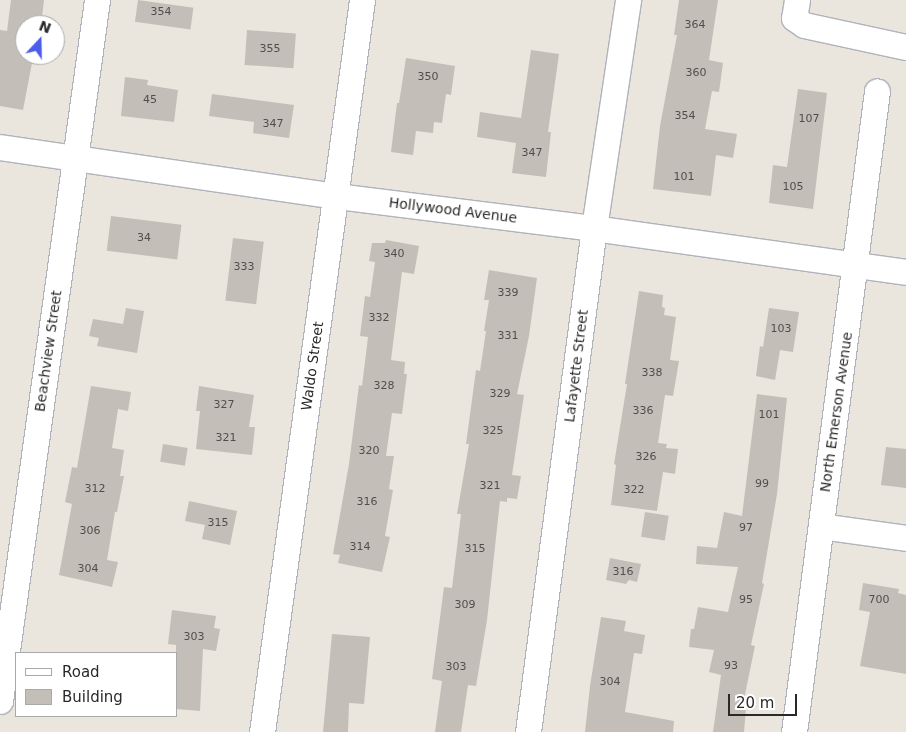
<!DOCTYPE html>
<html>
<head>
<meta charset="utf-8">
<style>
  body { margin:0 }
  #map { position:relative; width:906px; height:732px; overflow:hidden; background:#eae5dd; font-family:"DejaVu Sans",sans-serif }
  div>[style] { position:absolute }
  .building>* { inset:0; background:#c3bfb8; transform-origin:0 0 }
  .roads { filter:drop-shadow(1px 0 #b0b2bc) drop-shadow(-1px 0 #b0b2bc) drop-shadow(0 1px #b0b2bc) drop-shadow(0 -1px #b0b2bc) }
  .minor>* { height:25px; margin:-12.5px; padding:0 12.5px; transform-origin:12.5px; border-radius:12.5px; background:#fff }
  span { translate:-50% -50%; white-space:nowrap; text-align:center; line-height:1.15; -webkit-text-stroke:4.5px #fff; paint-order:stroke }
  .number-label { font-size:11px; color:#504e4d }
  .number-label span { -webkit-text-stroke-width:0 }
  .street-label { font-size:14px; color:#292929 }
  .legend { position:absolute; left:15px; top:652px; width:162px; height:65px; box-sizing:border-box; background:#fff; border:1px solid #a9a9a9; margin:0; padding:6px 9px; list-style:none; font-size:15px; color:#292929 }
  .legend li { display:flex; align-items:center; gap:10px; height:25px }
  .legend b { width:25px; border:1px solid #a9a9a9 }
  .north { position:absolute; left:15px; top:15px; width:50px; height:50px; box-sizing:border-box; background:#fff; border:1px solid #a9a9a9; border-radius:50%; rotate:21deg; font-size:14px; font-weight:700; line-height:20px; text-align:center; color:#292929 }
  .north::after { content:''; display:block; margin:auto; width:18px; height:22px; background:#4b5de9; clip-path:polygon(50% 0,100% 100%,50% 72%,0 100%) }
  .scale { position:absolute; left:728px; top:694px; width:69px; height:22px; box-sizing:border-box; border:2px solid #292929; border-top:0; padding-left:6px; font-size:15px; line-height:18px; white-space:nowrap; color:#292929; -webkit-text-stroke:4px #fff; paint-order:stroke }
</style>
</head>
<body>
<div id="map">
  <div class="building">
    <div style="clip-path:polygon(11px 0,44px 0,41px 25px,25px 25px,25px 55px,37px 55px,36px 64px,32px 63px,23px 110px,0 106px,0 30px,7px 31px)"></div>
    <div style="left:138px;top:0;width:56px;height:22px;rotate:8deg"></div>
    <div style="clip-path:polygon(679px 0,718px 0,709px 60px,723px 63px,719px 92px,712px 91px,705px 129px,737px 134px,733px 158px,716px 155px,711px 196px,653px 189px,660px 126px,677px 35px,674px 35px)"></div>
    <div style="left:247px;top:30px;width:49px;height:35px;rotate:4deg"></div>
    <div style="clip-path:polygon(531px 50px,559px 54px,548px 132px,551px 132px,546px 177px,512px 173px,516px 143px,477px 137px,480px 112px,521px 118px)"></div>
    <div style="clip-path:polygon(406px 58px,455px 66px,451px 95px,446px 94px,442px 123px,434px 122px,433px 133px,416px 131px,413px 155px,391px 152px,397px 103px,399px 103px)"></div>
    <div style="clip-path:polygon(125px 77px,148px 80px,147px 85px,178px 90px,174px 122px,121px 116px)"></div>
    <div style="clip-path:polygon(798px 89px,827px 93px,813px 209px,769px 203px,773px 165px,787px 167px)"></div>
    <div style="clip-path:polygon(212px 94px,294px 105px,289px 138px,253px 133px,254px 122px,209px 116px)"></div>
    <div style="left:111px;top:216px;width:71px;height:35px;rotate:7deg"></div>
    <div style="left:233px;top:238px;width:31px;height:63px;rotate:7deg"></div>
    <div style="clip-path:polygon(386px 240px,419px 246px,414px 274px,402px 272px,391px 360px,405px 362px,404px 374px,407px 374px,402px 414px,392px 413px,386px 456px,394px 456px,389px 489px,393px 490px,385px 536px,390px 537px,382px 572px,338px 563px,340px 555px,333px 554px,349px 464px,359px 385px,362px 386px,368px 337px,360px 336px,365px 296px,370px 297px,375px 262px,369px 261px,372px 243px,385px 243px)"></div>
    <div style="clip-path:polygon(489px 270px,537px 278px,529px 336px,517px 394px,524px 395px,512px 475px,521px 476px,517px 499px,507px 498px,507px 502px,500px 501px,487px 620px,476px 686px,468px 685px,461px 732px,435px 732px,442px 681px,432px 679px,444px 587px,452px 588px,461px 514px,457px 514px,469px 444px,466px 444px,476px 370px,480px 371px,486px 331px,484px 331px,489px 300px,484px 300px)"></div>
    <div style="clip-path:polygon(639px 291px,663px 295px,662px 307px,665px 308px,664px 315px,676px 317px,670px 360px,679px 361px,673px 396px,665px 395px,658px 443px,667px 444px,666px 448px,678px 449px,675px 474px,663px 472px,657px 511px,611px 505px,616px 465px,614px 464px,627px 384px,625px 384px)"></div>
    <div style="clip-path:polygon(126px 308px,144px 311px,137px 353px,97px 346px,99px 338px,89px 336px,93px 319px,123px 324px)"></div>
    <div style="clip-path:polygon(769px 308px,799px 312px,793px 352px,780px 350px,775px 380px,756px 376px,760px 346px,763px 347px)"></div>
    <div style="clip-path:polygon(91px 386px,131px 392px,128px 411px,118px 409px,112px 448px,124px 450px,120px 476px,124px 476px,117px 512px,115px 512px,107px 560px,118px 562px,112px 587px,59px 575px,72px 504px,65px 502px,72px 467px,77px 468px)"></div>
    <div style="clip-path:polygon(199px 386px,254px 395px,249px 427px,255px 427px,252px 455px,196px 449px,200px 411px,196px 411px)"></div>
    <div style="clip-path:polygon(757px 394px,787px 398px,777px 494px,762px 583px,764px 584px,751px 645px,755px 646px,742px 709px,746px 709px,744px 732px,713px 732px,721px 675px,709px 672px,714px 650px,689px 647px,691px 629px,694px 629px,698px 607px,728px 612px,738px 567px,696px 564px,697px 546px,717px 548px,724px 512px,742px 516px)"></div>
    <div style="left:163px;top:444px;width:25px;height:18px;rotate:9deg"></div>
    <div style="clip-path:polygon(886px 447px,906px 449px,906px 488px,881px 485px)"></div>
    <div style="clip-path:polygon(189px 501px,237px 511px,230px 545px,202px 539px,205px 525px,185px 521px)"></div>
    <div style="left:645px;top:512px;width:24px;height:25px;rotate:9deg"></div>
    <div style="clip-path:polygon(610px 558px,641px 564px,637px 582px,629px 580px,626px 584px,606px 580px)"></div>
    <div style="clip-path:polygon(863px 583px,899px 589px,898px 593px,906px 595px,906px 674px,860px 666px,870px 612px,859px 610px)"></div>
    <div style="clip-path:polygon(172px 610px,216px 616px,214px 628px,220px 629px,216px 651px,203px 649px,200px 711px,176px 709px,176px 645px,168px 644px)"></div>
    <div style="clip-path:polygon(601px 617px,626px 621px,624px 631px,645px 635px,642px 654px,634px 653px,625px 712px,674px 721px,673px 732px,585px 732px,590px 686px)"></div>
    <div style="clip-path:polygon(332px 634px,370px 637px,364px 704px,349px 703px,348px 732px,323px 732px)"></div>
  </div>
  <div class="roads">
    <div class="minor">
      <div style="left:797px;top:0;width:18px;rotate:99deg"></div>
      <div style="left:794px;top:18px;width:12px;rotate:35deg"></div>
      <div style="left:804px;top:25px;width:104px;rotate:12.2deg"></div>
      <div style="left:0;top:147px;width:340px;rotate:8.3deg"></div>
      <div style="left:336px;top:196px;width:260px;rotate:7.1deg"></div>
      <div style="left:594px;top:228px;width:315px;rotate:8deg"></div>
      <div style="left:821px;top:526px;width:86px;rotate:8deg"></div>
      <div style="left:0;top:701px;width:708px;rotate:-82.12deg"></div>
      <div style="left:262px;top:732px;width:739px;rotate:-82.22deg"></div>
      <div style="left:528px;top:732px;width:508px;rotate:-82.54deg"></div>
      <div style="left:594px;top:228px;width:231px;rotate:-81.5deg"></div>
      <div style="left:794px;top:732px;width:646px;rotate:-82.62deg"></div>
    </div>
  </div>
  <div class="number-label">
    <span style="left:161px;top:12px">354</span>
    <span style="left:695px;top:25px">364</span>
    <span style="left:270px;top:49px">355</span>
    <span style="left:696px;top:73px">360</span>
    <span style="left:428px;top:77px">350</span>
    <span style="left:150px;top:100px">45</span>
    <span style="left:685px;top:116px">354</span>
    <span style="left:809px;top:119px">107</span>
    <span style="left:273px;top:124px">347</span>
    <span style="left:532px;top:153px">347</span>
    <span style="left:684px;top:177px">101</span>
    <span style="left:793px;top:187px">105</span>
    <span style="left:144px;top:238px">34</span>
    <span style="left:394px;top:254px">340</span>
    <span style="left:244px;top:267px">333</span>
    <span style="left:508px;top:293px">339</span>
    <span style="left:379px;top:318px">332</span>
    <span style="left:781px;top:329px">103</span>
    <span style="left:508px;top:336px">331</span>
    <span style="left:652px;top:373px">338</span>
    <span style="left:384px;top:386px">328</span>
    <span style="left:500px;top:394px">329</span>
    <span style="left:224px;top:405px">327</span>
    <span style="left:643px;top:411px">336</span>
    <span style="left:769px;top:415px">101</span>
    <span style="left:493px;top:431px">325</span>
    <span style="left:226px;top:438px">321</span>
    <span style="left:369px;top:451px">320</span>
    <span style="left:646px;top:457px">326</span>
    <span style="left:762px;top:484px">99</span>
    <span style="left:490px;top:486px">321</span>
    <span style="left:95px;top:489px">312</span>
    <span style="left:634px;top:490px">322</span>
    <span style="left:367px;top:502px">316</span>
    <span style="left:218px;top:523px">315</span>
    <span style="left:746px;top:528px">97</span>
    <span style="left:90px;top:531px">306</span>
    <span style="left:360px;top:547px">314</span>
    <span style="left:475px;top:549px">315</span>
    <span style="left:88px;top:569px">304</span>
    <span style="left:623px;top:572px">316</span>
    <span style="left:746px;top:600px">95</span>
    <span style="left:879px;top:600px">700</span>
    <span style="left:465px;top:605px">309</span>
    <span style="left:194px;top:637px">303</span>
    <span style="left:731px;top:666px">93</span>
    <span style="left:456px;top:667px">303</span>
    <span style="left:610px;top:682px">304</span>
  </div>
  <div class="street-label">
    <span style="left:453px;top:210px;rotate:7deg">Hollywood Avenue</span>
    <span style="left:48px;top:351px;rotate:-82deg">Beachview Street</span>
    <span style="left:312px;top:366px;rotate:-82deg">Waldo Street</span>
    <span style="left:576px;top:366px;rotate:-83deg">Lafayette Street</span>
    <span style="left:836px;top:412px;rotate:-82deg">North Emerson Avenue</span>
  </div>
  <ul class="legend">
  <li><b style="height:6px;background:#fff"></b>Road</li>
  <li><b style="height:14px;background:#c3bfb8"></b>Building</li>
  </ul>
  <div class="north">N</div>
  <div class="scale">20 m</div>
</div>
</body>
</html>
